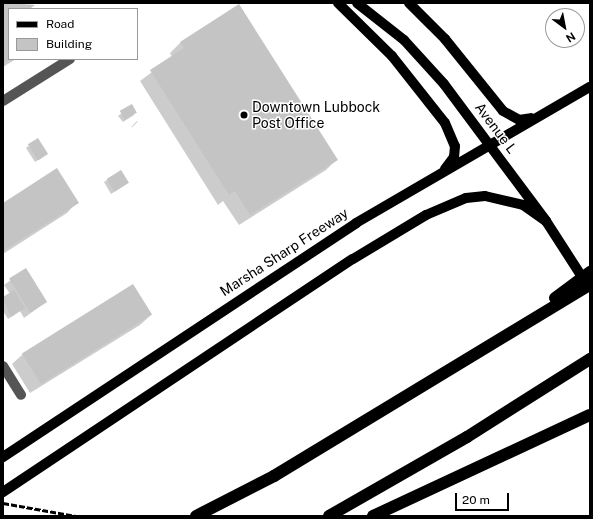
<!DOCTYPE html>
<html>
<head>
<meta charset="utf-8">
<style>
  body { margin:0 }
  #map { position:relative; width:593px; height:519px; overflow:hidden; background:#fff; font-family:"Public Sans",sans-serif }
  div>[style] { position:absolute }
  .shadow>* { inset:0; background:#0003; transform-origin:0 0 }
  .building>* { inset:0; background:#c4c4c4; transform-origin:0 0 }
  .minor>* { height:10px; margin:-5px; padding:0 5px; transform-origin:5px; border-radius:5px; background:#555 }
  .major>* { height:10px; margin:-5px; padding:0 5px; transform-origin:5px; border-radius:5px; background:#000 }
  .highway>* { height:12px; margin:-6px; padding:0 6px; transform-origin:6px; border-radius:6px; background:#000 }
  .rail>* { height:3px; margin-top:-1.5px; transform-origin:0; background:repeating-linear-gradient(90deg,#000 0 6px,transparent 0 8px) }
  .dots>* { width:11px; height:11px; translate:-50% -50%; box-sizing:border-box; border:2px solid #fff; border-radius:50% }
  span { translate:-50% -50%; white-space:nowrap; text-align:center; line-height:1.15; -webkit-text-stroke:3px #fff; paint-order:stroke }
  .poi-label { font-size:14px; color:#000 }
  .left { translate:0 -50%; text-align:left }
  .street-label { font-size:14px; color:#000 }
  .frame { position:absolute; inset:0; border:4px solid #000; pointer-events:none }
  .legend { position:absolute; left:8px; top:8px; width:130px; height:52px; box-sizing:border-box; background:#fff; border:1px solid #999; margin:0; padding:5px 7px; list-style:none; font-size:12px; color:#000 }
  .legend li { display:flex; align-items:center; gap:8px; height:20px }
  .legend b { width:20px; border:1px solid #999 }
  .north { position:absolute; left:545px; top:8px; width:40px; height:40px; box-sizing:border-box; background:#fff; border:1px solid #999; border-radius:50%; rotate:148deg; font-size:11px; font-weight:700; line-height:16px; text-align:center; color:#000 }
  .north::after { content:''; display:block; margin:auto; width:14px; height:18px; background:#000; clip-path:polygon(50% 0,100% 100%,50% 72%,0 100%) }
  .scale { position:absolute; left:455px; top:493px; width:54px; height:18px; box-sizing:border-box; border:2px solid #000; border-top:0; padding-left:5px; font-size:12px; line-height:14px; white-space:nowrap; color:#000; -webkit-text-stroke:3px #fff; paint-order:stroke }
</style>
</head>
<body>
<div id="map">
  <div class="shadow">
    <div style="clip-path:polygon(3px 3px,34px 5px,30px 9px,9px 9px,9px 59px,16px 59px,3px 67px)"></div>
    <div style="clip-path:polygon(181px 42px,336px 160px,326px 170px,239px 225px,223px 201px,218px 205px,140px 81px,172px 57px,170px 53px)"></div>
    <div style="clip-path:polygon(131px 106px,134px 115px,123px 122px,118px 116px)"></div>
    <div style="left:137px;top:121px;width:1px;height:8px;rotate:45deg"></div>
    <div style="clip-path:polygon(28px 146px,44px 156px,35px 162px,26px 148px)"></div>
    <div style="clip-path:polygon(107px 180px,125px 185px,111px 194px,104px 182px)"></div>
    <div style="clip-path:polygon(77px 202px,67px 213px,3px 254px,3px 204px)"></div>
    <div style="clip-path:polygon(26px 269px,46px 302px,24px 318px,20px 311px,8px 319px,3px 311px,3px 298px,10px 294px,4px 285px)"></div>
    <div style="clip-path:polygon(151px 315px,140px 325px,30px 393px,12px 364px,23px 354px)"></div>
  </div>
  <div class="building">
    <div style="clip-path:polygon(3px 3px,35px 5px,29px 9px,9px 9px,11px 59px,3px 64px)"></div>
    <div style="clip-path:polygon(239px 4px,338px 160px,250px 215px,235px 191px,229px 195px,150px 70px,184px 48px,180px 42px)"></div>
    <div style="left:132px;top:104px;width:10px;height:14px;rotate:61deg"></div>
    <div style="left:38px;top:138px;width:19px;height:12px;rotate:58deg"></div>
    <div style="clip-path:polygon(57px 168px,79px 203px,3px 251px,3px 203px)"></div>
    <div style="left:121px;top:170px;width:15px;height:17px;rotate:58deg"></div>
    <div style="left:26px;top:268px;width:40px;height:20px;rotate:58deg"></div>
    <div style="left:133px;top:284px;width:36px;height:131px;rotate:58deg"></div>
    <div style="clip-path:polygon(14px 290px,25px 308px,11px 317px,3px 297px)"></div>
  </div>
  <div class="minor">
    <div style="left:3px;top:101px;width:79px;rotate:-32.1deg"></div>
    <div style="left:3px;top:366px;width:34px;rotate:58deg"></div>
  </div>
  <div class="major">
    <div style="left:338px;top:3px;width:76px;rotate:44.5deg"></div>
    <div style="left:392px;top:56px;width:85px;rotate:51.7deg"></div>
    <div style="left:445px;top:123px;width:25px;rotate:67deg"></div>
    <div style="left:455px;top:146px;width:11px;rotate:95deg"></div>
    <div style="left:454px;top:157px;width:15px;rotate:127deg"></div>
    <div style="left:357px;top:3px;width:60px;rotate:38.2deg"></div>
    <div style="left:404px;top:40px;width:59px;rotate:47.7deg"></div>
    <div style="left:444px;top:84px;width:171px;rotate:53.3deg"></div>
    <div style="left:546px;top:221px;width:74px;rotate:57.2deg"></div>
    <div style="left:409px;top:3px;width:51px;rotate:45deg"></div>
    <div style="left:445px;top:39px;width:92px;rotate:51.1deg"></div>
    <div style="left:503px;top:111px;width:18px;rotate:29deg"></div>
    <div style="left:519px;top:120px;width:12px;rotate:-9deg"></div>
    <div style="left:3px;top:457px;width:424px;rotate:-33.5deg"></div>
    <div style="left:356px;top:223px;width:271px;rotate:-30.2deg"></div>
    <div style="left:3px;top:492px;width:420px;rotate:-33.7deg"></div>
    <div style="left:353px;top:259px;width:85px;rotate:-31.1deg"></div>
    <div style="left:426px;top:215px;width:43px;rotate:-23deg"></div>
    <div style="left:466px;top:198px;width:19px;rotate:-6deg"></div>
    <div style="left:485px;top:196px;width:39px;rotate:13deg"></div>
    <div style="left:523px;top:205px;width:28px;rotate:35deg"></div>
  </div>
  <div class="highway">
    <div style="left:555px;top:298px;width:44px;rotate:-36.6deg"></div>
    <div style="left:196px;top:516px;width:88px;rotate:-27.1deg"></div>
    <div style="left:274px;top:476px;width:369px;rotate:-31.2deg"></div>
    <div style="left:329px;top:516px;width:159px;rotate:-29.8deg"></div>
    <div style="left:467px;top:437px;width:146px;rotate:-32.4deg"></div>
    <div style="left:373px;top:516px;width:239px;rotate:-25deg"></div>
  </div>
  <div class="rail">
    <div style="left:3px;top:503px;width:74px;rotate:10.1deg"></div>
  </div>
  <div class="dots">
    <div style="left:244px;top:115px;background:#000"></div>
  </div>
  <div class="poi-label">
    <span class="left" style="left:252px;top:115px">Downtown Lubbock<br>Post Office</span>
  </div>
  <div class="street-label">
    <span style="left:496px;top:128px;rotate:53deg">Avenue L</span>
    <span style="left:284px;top:252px;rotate:-33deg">Marsha Sharp Freeway</span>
  </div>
  <div class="frame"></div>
  <ul class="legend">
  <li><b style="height:5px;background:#000"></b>Road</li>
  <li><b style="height:11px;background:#c4c4c4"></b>Building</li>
  </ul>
  <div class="north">N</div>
  <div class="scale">20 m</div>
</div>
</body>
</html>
